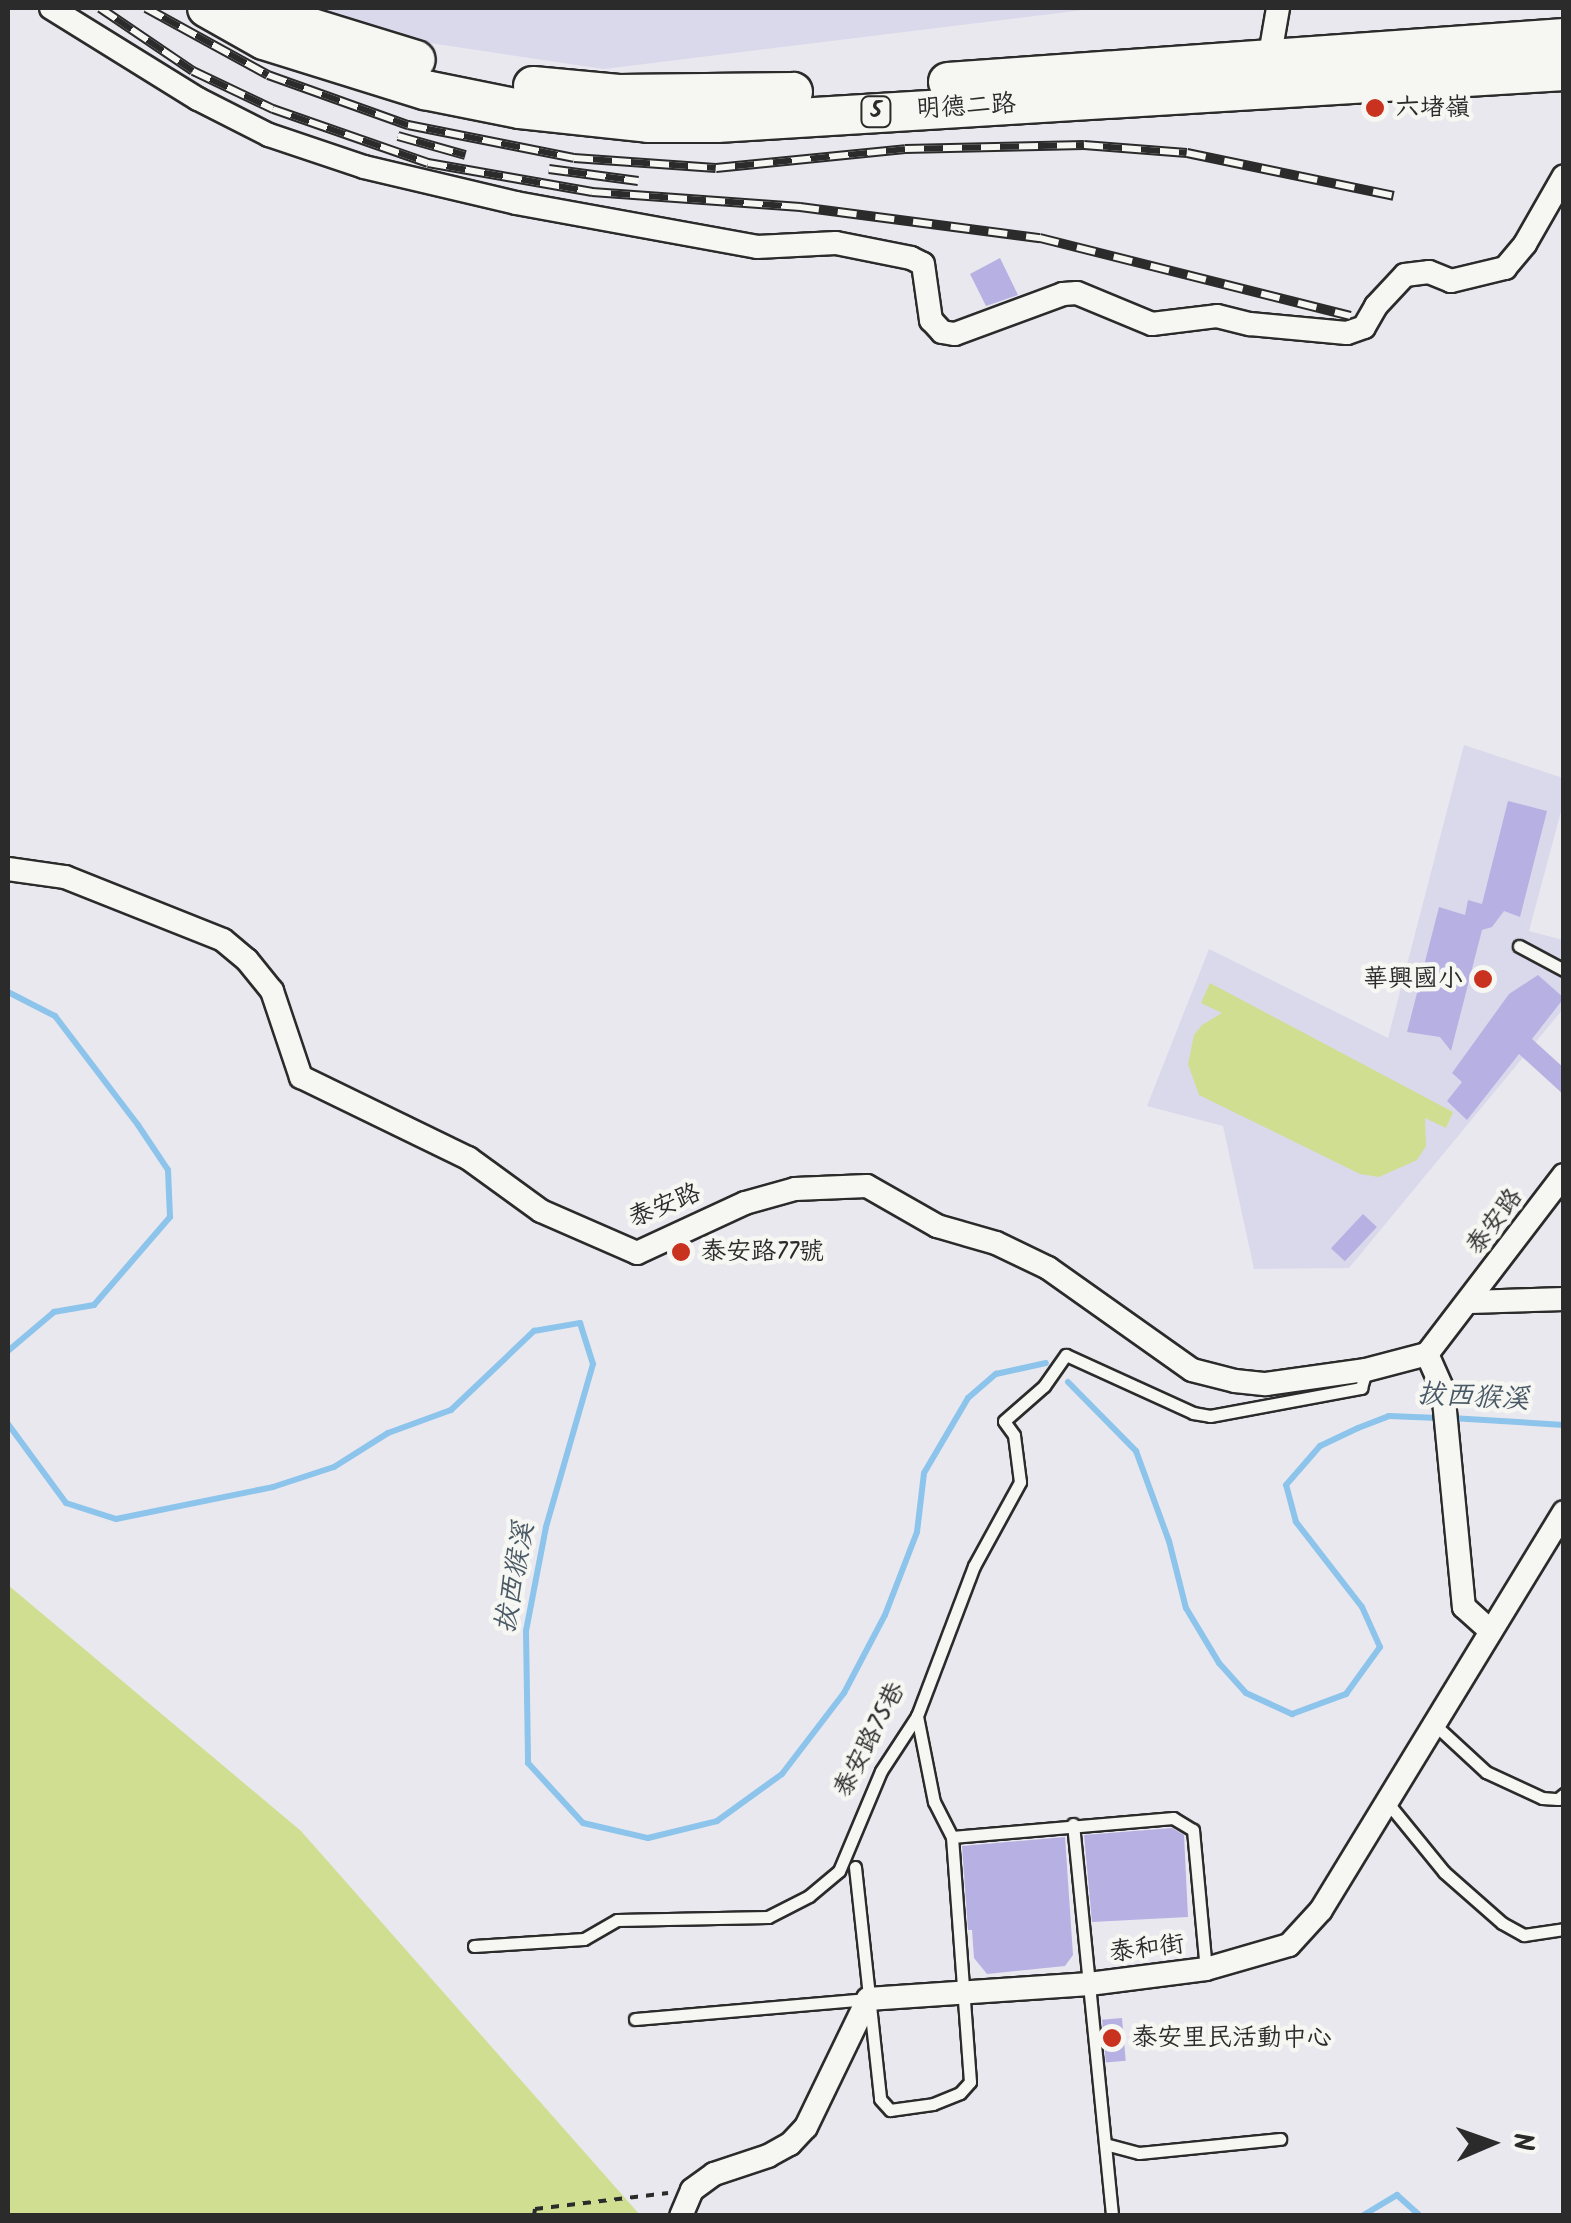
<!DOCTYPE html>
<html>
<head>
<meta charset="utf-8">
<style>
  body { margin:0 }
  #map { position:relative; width:1571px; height:2223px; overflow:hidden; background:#e9e8ef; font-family:Kalam,"LXGW WenKai TC",sans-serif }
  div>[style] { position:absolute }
  .built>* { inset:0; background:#dad8eb }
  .green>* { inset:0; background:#d0de91 }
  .stream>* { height:6px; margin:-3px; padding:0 3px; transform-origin:3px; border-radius:3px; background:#8cc4eb }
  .building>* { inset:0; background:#b6b1e2; transform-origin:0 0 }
  .path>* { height:4px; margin-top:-2px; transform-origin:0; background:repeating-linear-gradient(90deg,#2b2b2b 0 8px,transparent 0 16px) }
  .roads { filter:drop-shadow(2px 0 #2b2b2b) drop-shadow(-2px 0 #2b2b2b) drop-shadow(0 2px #2b2b2b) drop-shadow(0 -2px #2b2b2b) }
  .lane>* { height:11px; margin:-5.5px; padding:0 5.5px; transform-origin:5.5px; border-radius:5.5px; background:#f6f6f2 }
  .street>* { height:22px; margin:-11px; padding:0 11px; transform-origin:11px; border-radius:11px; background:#f6f6f2 }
  .primary>* { height:38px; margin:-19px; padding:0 19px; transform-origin:19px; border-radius:19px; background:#f6f6f2 }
  .rail>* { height:10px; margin-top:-5px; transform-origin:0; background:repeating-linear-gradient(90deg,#f6f6f2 0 19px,#2b2b2b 0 38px); box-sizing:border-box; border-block:2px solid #2b2b2b }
  .dots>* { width:28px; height:28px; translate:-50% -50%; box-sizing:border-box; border:5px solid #f6f6f2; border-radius:50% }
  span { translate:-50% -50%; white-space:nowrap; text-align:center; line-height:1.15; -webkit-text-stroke:9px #f6f6f2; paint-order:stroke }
  .shield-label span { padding:2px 8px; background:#f6f6f2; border:2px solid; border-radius:8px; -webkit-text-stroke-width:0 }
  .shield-label { font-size:22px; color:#2b2b2b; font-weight:700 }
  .street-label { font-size:25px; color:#2b2b2b }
  .poi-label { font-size:25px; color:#2b2b2b }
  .left { translate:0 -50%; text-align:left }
  .right { translate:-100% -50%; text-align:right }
  .water-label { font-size:28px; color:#485965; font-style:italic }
  .frame { position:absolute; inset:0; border:10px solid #2b2b2b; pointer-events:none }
  .north { position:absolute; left:1441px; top:2093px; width:100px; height:100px; -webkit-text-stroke:8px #f6f6f2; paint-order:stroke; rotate:88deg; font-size:28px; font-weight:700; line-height:40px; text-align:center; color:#2b2b2b }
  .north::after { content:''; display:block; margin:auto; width:35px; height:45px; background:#2b2b2b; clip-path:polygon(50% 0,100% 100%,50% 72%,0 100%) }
</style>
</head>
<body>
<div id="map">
  <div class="built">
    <div style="clip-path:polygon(319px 8px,1100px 8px,604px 69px,390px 37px)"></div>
    <div style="clip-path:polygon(1464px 745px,1563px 778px,1563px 804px,1529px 931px,1563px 940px,1563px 1009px,1349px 1268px,1254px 1269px,1223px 1126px,1147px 1106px,1209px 949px,1388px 1038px)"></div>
  </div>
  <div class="green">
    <div style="clip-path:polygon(1210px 983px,1453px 1112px,1446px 1128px,1425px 1118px,1426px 1146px,1417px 1160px,1379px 1177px,1360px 1174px,1199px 1095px,1188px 1064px,1194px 1035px,1202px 1025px,1222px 1013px,1201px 1003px)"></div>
    <div style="clip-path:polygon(8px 1585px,301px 1831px,640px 2215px,8px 2215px)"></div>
  </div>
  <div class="stream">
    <div style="left:8px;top:992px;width:53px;rotate:27.1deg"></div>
    <div style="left:55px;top:1016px;width:137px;rotate:52.7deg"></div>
    <div style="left:138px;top:1125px;width:54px;rotate:56.3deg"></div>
    <div style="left:168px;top:1170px;width:47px;rotate:87.6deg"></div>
    <div style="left:170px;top:1217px;width:116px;rotate:130.8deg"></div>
    <div style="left:94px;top:1305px;width:41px;rotate:170.1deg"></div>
    <div style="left:54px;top:1312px;width:60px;rotate:139.7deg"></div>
    <div style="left:1068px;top:1382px;width:97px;rotate:45.4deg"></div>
    <div style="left:1136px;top:1451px;width:96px;rotate:69.9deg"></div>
    <div style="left:1169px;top:1541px;width:69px;rotate:75.8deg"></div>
    <div style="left:1186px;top:1608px;width:64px;rotate:59deg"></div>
    <div style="left:1219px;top:1663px;width:40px;rotate:48deg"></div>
    <div style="left:1246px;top:1693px;width:51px;rotate:24.5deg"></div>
    <div style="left:1292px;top:1714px;width:58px;rotate:-20.3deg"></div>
    <div style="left:1346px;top:1694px;width:58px;rotate:-54.1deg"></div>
    <div style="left:1380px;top:1647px;width:44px;rotate:-114.2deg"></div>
    <div style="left:1362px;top:1607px;width:108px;rotate:-127.8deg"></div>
    <div style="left:1296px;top:1522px;width:38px;rotate:-105deg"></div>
    <div style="left:1286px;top:1485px;width:52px;rotate:-48.9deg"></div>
    <div style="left:1320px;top:1446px;width:42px;rotate:-25.3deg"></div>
    <div style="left:1358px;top:1428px;width:33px;rotate:-21deg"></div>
    <div style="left:1389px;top:1416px;width:49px;rotate:2.3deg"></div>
    <div style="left:1451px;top:1418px;width:113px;rotate:3.5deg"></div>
    <div style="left:8px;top:1424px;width:98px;rotate:53.7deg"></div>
    <div style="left:66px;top:1503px;width:52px;rotate:17.7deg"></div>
    <div style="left:116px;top:1519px;width:160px;rotate:-11.5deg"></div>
    <div style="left:273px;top:1487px;width:64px;rotate:-18.2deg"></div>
    <div style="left:334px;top:1467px;width:64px;rotate:-32.2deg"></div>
    <div style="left:388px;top:1433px;width:67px;rotate:-20.1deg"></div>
    <div style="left:451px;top:1410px;width:115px;rotate:-43.6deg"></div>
    <div style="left:534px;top:1331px;width:47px;rotate:-9.9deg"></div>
    <div style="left:580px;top:1323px;width:43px;rotate:72.4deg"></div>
    <div style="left:593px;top:1364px;width:170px;rotate:106.1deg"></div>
    <div style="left:546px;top:1527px;width:106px;rotate:100.9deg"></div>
    <div style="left:526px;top:1631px;width:132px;rotate:89.1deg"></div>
    <div style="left:528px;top:1763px;width:81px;rotate:47.5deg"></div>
    <div style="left:583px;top:1823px;width:67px;rotate:13deg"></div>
    <div style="left:648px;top:1838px;width:71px;rotate:-13.8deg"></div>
    <div style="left:717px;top:1821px;width:80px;rotate:-35.9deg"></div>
    <div style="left:782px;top:1774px;width:102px;rotate:-52.6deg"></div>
    <div style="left:844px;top:1693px;width:88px;rotate:-62.3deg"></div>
    <div style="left:885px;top:1615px;width:89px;rotate:-68.9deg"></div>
    <div style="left:917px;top:1532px;width:59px;rotate:-83.2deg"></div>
    <div style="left:924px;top:1473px;width:87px;rotate:-59.6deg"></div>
    <div style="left:968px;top:1398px;width:37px;rotate:-41deg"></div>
    <div style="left:996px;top:1374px;width:51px;rotate:-12.4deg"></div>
    <div style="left:1362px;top:2216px;width:41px;rotate:-31deg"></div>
    <div style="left:1397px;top:2195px;width:31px;rotate:42deg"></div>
  </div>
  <div class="building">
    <div style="clip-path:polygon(1000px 258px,1018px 295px,986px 306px,970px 274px)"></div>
    <div style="clip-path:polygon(1508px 801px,1547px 811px,1520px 917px,1504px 911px,1492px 927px,1482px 930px,1451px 1051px,1440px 1037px,1407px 1032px,1439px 907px,1465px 915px,1468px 900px,1482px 904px)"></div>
    <div style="clip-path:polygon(1538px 975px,1564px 998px,1532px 1039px,1564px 1068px,1564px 1095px,1519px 1054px,1467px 1120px,1447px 1101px,1462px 1082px,1452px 1073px,1509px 994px)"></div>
    <div style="left:1363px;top:1214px;width:19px;height:47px;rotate:43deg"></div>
    <div style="clip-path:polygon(1172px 1828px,1184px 1835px,1188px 1917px,1092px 1922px,1084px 1835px)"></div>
    <div style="clip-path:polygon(1065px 1837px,1073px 1955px,1065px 1966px,987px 1974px,974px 1958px,972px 1930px,968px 1930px,962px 1846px)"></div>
    <div style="left:1122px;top:2018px;width:43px;height:20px;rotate:85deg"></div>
  </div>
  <div class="path">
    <div style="left:534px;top:2216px;width:7px;rotate:-82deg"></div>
    <div style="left:535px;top:2209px;width:134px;rotate:-6.9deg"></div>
  </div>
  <div class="roads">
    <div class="lane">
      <div style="left:1519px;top:946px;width:51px;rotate:28.1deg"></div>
      <div style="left:1434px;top:1724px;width:71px;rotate:42.7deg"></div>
      <div style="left:1486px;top:1772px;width:62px;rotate:24.9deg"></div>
      <div style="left:1542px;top:1798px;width:16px;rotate:4deg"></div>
      <div style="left:1558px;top:1799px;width:8px;rotate:-40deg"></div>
      <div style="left:1387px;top:1802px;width:90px;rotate:50.8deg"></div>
      <div style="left:1444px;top:1872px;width:77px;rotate:41.3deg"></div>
      <div style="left:1502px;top:1923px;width:25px;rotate:29deg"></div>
      <div style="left:1524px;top:1935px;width:40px;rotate:-8.5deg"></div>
      <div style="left:1073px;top:1824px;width:394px;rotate:84.3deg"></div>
      <div style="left:952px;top:1837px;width:222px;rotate:-4.9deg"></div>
      <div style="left:1173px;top:1818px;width:23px;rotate:31deg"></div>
      <div style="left:1193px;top:1830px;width:140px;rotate:84.7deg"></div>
      <div style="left:855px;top:1867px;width:233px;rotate:83.8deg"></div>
      <div style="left:880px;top:2099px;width:15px;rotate:48deg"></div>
      <div style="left:890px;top:2110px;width:43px;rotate:-7.9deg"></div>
      <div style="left:933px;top:2104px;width:29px;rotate:-22deg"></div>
      <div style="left:960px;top:2093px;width:15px;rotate:-48deg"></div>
      <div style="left:970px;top:2082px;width:246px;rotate:-94.2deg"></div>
      <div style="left:952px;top:1837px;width:39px;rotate:-117deg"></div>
      <div style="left:934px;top:1802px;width:88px;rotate:-101.2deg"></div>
      <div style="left:474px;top:1946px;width:110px;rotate:-3.6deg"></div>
      <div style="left:584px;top:1939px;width:38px;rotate:-30deg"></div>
      <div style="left:617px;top:1920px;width:151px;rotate:-1.1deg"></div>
      <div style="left:768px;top:1917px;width:46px;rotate:-27.1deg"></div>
      <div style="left:809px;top:1896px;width:39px;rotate:-40deg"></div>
      <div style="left:839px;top:1871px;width:108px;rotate:-67.2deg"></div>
      <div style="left:881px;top:1771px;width:66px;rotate:-56.8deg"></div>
      <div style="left:917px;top:1716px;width:160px;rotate:-69.2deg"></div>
      <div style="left:974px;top:1566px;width:96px;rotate:-61.3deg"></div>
      <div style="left:1020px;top:1482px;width:47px;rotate:-97.3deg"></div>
      <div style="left:1014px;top:1435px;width:17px;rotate:-126deg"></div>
      <div style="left:1004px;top:1421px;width:53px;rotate:-41.2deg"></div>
      <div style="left:1044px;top:1386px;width:38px;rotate:-55deg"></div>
      <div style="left:1066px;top:1355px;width:140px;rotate:24.5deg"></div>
      <div style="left:1193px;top:1413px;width:17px;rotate:10deg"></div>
      <div style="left:1210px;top:1416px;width:154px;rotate:-10.5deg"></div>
      <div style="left:1361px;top:1388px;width:19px;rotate:-74deg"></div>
      <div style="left:635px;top:2019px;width:234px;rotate:-4.9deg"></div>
      <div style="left:1105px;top:2144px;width:35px;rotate:15deg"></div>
      <div style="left:1139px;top:2153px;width:142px;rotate:-5.7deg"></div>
    </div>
    <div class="street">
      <div style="left:51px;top:8px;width:173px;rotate:31.8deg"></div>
      <div style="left:198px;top:99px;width:80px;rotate:26.9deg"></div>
      <div style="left:269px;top:135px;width:100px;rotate:18.6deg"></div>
      <div style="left:364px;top:167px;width:156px;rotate:13.3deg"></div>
      <div style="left:516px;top:203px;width:245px;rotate:10.3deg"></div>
      <div style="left:757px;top:247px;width:79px;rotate:-2.9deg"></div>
      <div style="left:836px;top:243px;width:76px;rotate:11.3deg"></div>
      <div style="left:911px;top:258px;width:13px;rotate:27deg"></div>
      <div style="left:923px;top:264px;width:57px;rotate:81.9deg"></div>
      <div style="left:931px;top:320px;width:16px;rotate:47deg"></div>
      <div style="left:942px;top:332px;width:13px;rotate:9deg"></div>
      <div style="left:955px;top:334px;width:115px;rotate:-20.3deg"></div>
      <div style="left:1063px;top:294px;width:14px;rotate:-4deg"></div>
      <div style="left:1077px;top:293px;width:81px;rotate:22.5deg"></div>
      <div style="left:1152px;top:324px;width:65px;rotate:-7deg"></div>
      <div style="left:1217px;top:316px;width:34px;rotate:14deg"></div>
      <div style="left:1250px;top:324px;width:97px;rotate:5.3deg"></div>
      <div style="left:1347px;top:333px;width:18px;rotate:-19deg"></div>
      <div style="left:1364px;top:327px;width:24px;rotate:-60deg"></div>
      <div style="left:1376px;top:306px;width:42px;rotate:-46.9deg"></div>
      <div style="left:1405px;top:275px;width:24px;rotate:-7deg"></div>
      <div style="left:1429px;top:272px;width:24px;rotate:22deg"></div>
      <div style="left:1451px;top:281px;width:56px;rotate:-13.5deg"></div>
      <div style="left:1505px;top:268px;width:31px;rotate:-50deg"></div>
      <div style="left:1525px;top:244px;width:78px;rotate:-60.2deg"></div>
      <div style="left:1268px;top:66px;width:59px;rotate:-80.2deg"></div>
      <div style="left:8px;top:869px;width:58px;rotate:8deg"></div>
      <div style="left:65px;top:877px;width:170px;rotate:21.7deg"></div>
      <div style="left:223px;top:940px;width:31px;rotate:40deg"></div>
      <div style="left:247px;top:960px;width:40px;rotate:51deg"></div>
      <div style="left:272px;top:991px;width:91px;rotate:71.4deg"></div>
      <div style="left:301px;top:1077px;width:186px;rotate:25.9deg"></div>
      <div style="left:468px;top:1158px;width:90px;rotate:36deg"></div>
      <div style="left:541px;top:1211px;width:105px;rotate:23.6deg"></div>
      <div style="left:637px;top:1253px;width:119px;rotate:-24.8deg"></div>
      <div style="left:745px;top:1203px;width:52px;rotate:-15.6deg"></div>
      <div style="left:795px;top:1189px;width:72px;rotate:-2.4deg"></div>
      <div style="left:867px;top:1186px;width:81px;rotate:29.7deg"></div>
      <div style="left:937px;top:1226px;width:61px;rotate:16.1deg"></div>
      <div style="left:996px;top:1243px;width:58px;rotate:25.7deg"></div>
      <div style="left:1048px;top:1268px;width:176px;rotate:35.3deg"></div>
      <div style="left:1192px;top:1370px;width:44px;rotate:14.3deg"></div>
      <div style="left:1235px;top:1381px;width:31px;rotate:6deg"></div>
      <div style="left:1266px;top:1384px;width:101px;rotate:-8deg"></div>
      <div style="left:1366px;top:1370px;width:63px;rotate:-14.7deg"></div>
      <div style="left:1427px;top:1354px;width:225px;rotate:-52.6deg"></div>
      <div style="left:1470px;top:1302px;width:94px;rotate:-1.8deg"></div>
      <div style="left:1427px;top:1354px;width:39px;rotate:66deg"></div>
      <div style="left:1443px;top:1390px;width:218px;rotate:84.5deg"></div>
      <div style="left:1464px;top:1607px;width:36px;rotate:42deg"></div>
      <div style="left:681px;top:2216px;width:28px;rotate:-67deg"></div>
      <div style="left:692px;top:2190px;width:27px;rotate:-36deg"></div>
      <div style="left:714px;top:2174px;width:57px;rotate:-18.4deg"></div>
      <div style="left:768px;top:2156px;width:25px;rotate:-29deg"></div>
      <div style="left:790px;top:2144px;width:23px;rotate:-47deg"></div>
      <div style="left:806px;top:2127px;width:142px;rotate:-64.2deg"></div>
      <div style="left:868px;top:1999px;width:222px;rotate:-3.9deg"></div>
      <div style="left:1089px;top:1984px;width:118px;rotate:-7.3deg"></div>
      <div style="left:1206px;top:1969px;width:86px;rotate:-16.1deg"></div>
      <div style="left:1289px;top:1945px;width:47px;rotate:-47.6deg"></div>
      <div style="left:1321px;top:1910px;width:466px;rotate:-58.6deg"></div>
    </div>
    <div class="primary">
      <div style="left:207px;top:8px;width:65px;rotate:29.3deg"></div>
      <div style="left:264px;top:40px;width:169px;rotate:17.3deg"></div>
      <div style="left:425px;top:90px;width:97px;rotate:11.3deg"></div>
      <div style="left:520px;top:109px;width:129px;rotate:6.2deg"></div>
      <div style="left:648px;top:123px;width:69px"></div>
      <div style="left:717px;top:123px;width:849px;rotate:-3.51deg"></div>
      <div style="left:263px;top:8px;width:39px;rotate:24deg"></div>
      <div style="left:299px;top:24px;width:122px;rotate:17.1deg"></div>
      <div style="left:948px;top:82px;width:618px;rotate:-4.09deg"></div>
      <div style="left:533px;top:86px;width:86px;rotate:5.3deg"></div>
      <div style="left:619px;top:94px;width:174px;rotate:-0.7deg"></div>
    </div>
  </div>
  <div class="rail">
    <div style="left:100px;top:8px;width:112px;rotate:34.1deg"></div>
    <div style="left:193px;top:71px;width:89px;rotate:25.4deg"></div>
    <div style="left:273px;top:109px;width:164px;rotate:19.2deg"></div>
    <div style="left:428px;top:163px;width:167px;rotate:10deg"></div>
    <div style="left:592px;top:192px;width:209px;rotate:4.1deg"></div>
    <div style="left:800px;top:207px;width:242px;rotate:7.4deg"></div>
    <div style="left:1040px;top:238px;width:320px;rotate:14.1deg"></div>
    <div style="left:146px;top:8px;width:139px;rotate:28.8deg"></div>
    <div style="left:268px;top:75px;width:149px;rotate:19.7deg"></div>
    <div style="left:408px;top:125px;width:169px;rotate:11.2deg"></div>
    <div style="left:574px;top:158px;width:142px;rotate:4deg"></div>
    <div style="left:716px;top:168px;width:190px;rotate:-5.7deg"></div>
    <div style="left:905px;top:149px;width:179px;rotate:-1.3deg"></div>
    <div style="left:1084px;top:145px;width:103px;rotate:4.4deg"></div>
    <div style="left:1187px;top:153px;width:211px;rotate:11.7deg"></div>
    <div style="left:398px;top:136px;width:70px;rotate:15.8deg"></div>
    <div style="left:549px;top:169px;width:90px;rotate:7.7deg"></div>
  </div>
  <div class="dots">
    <div style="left:1375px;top:108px;background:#c8321e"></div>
    <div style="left:1483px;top:979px;background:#c8321e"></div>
    <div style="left:681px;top:1252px;background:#c8321e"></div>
    <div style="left:1112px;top:2038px;background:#c8321e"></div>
  </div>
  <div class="shield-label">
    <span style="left:876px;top:112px">5</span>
  </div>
  <div class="street-label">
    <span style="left:966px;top:107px;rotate:-3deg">明德二路</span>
    <span style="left:665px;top:1206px;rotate:-22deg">泰安路</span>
    <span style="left:1495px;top:1222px;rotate:-53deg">泰安路</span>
    <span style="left:870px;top:1740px;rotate:-63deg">泰安路75巷</span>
    <span style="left:1147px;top:1949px;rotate:-7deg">泰和街</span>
  </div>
  <div class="poi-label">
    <span class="left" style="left:1395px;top:108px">六堵嶺</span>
    <span class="right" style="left:1463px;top:979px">華興國小</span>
    <span class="left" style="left:701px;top:1252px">泰安路77號</span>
    <span class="left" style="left:1132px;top:2038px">泰安里民活動中心</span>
  </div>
  <div class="water-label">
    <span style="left:1473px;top:1398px;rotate:3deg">拔西猴溪</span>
    <span style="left:516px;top:1578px;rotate:-80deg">拔西猴溪</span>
  </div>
  <div class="frame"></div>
  <div class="north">N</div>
</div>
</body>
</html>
